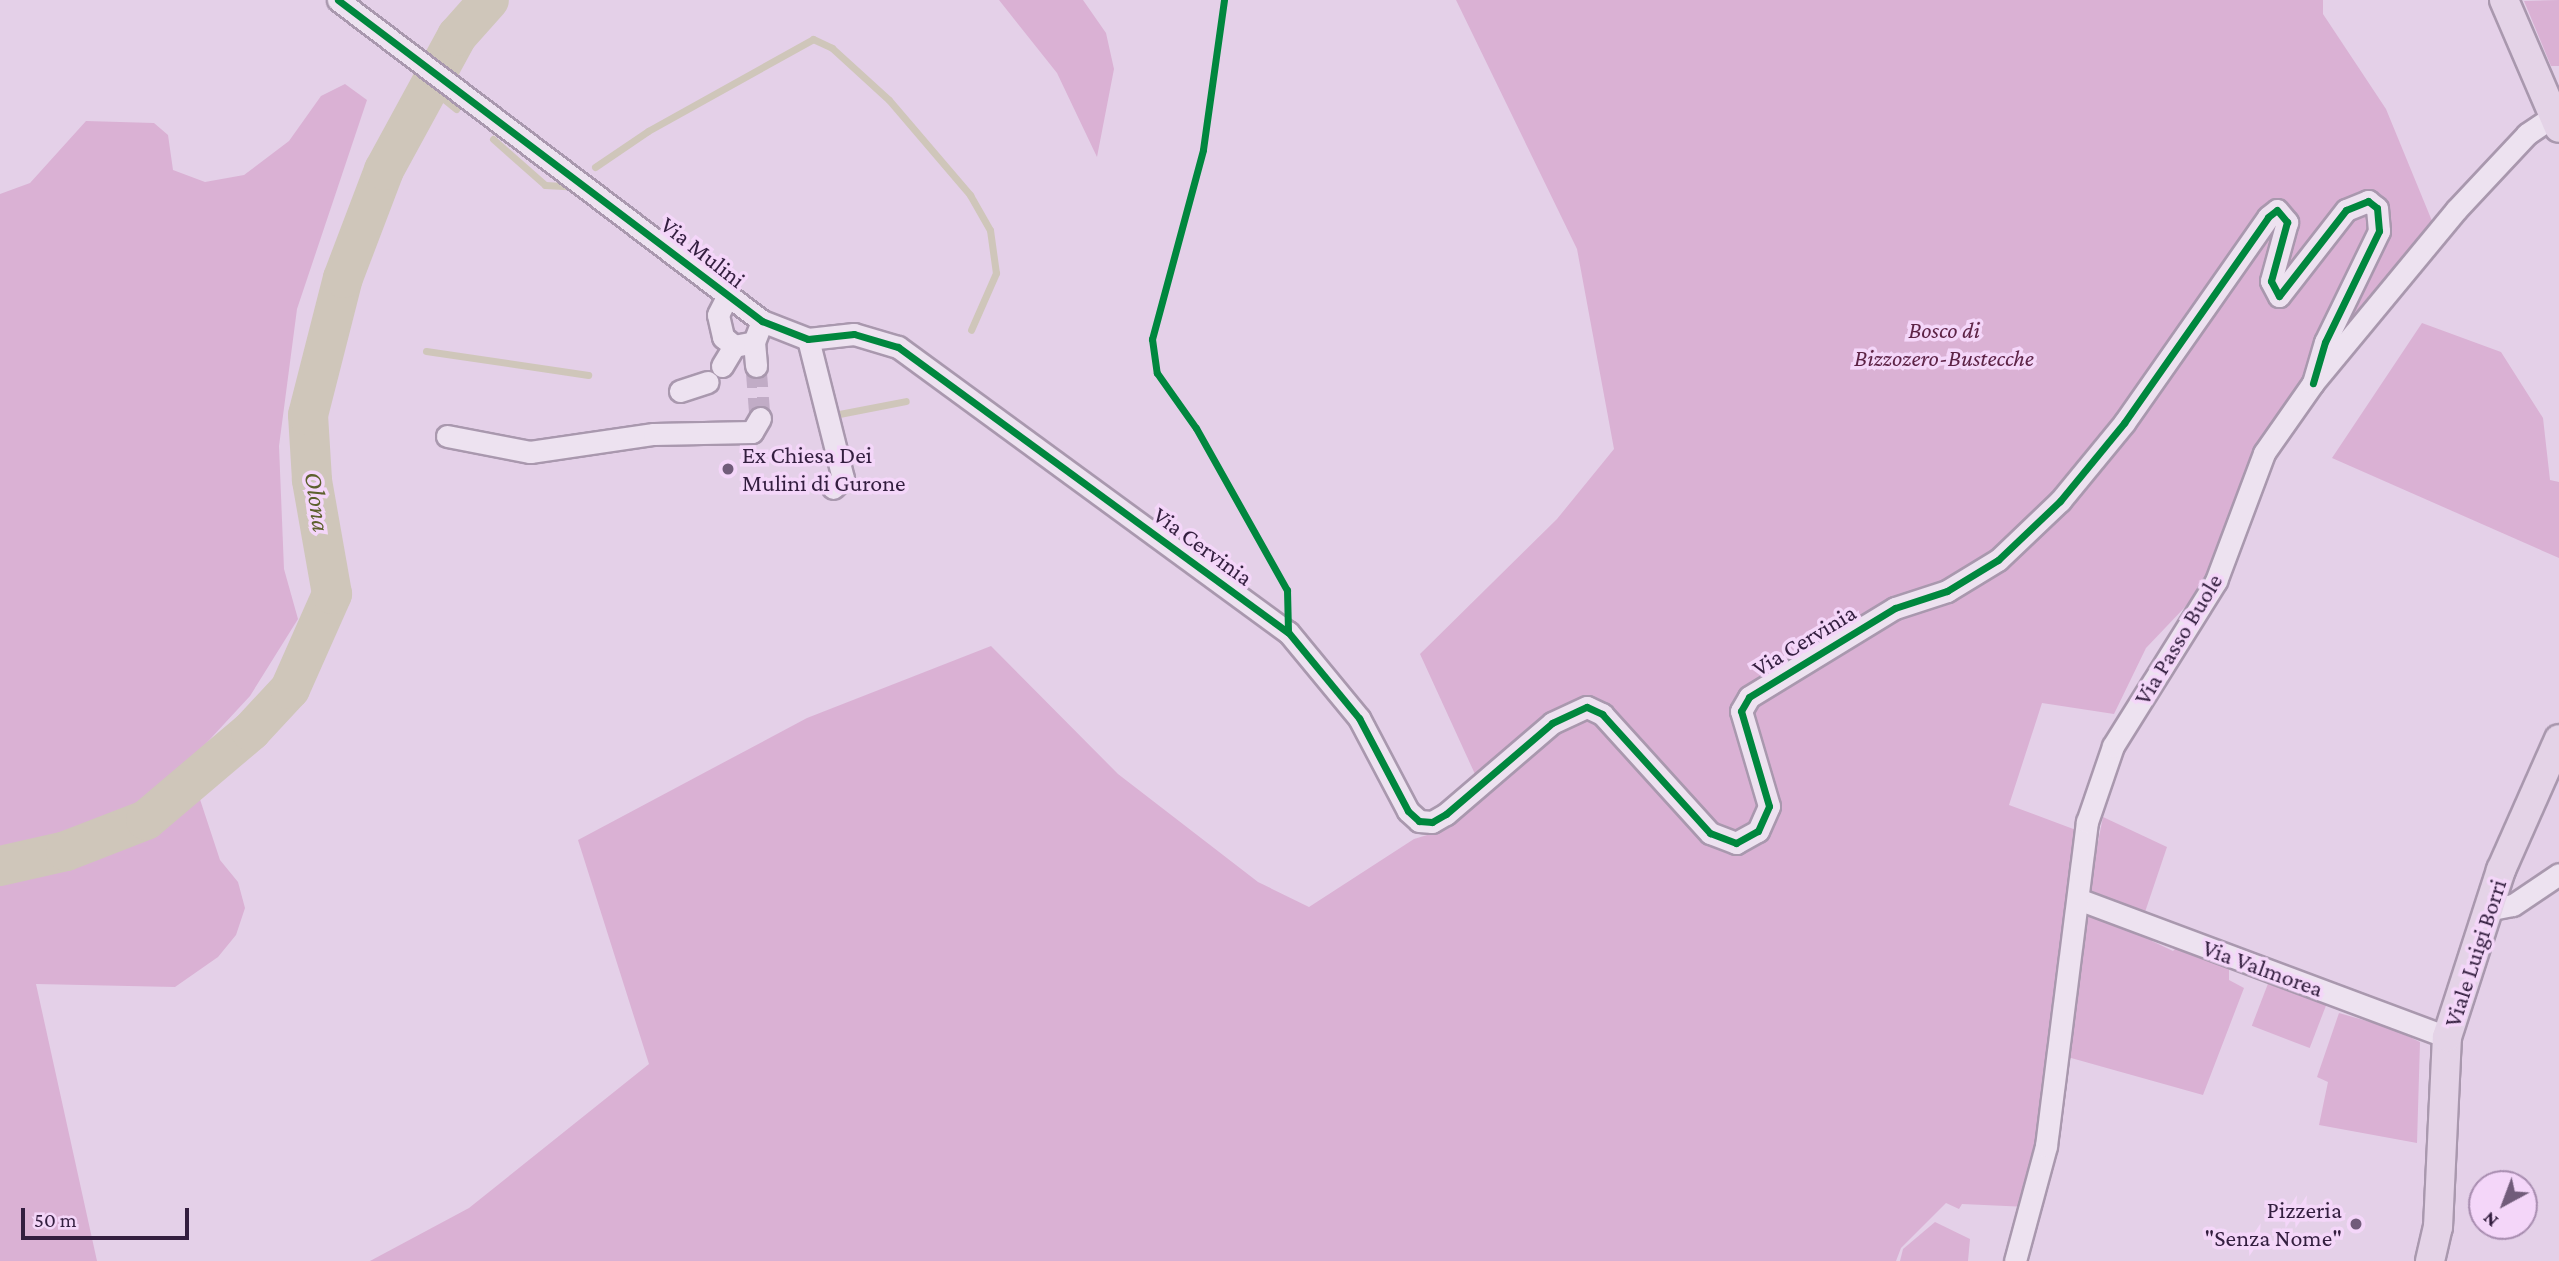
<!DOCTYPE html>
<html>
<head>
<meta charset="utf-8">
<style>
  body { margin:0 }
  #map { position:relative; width:2559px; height:1261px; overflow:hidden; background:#e4d0e8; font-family:"Crimson Pro",serif }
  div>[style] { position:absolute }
  .green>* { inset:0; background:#dab1d4; transform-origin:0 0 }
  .stream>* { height:7px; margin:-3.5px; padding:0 3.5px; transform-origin:3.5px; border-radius:3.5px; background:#cfc6ba }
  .river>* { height:40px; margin:-20px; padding:0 20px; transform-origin:20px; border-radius:20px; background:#cfc6ba }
  .minor-tunnel>* { height:21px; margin-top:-10.5px; transform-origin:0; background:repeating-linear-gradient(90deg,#c1acc6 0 21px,transparent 0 31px) }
  .roads { filter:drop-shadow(2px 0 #a998ae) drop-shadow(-2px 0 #a998ae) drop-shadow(0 2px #a998ae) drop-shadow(0 -2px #a998ae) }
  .minor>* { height:21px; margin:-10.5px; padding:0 10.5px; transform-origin:10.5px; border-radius:10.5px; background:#ede2f0 }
  .major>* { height:28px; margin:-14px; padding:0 14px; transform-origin:14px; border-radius:14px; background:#e4d3e7 }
  .cycleway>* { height:7px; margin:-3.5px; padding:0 3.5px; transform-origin:3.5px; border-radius:3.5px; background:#00873e }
  .dots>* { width:19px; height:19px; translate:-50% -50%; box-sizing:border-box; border:4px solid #f4d6f9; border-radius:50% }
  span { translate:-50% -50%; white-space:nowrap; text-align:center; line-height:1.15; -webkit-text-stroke:7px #f4d6f9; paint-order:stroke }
  .street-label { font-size:24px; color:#331e3f }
  .park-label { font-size:24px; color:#5d2346; font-style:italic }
  .poi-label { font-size:24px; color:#331e3f }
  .left { translate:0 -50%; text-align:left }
  .right { translate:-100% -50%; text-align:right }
  .water-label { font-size:26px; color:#5c602c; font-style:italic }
  .north { position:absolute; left:2468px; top:1170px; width:70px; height:70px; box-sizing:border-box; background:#f4d6f9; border:2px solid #a78caf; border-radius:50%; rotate:221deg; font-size:19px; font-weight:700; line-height:28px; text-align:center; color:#331e3f }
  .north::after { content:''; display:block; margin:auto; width:24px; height:32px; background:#715c7a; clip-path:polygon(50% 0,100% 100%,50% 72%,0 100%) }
  .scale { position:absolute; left:21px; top:1208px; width:168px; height:32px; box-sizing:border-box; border:4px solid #331e3f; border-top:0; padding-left:9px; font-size:21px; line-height:24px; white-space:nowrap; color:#331e3f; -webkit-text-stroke:5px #f4d6f9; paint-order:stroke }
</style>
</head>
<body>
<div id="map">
  <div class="green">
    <div style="clip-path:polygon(999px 0,1083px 0,1106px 33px,1114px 69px,1097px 157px,1057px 73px)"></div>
    <div style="clip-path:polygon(1456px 0,2323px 0,2323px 14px,2386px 109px,2432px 221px,2283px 434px,2207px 584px,2146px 648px,2114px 714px,2042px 703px,2009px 805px,2076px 830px,2028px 1207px,1962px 1204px,1959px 1209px,1946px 1203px,1901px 1248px,1896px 1261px,370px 1261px,469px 1208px,649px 1064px,578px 840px,807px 718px,991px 646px,1118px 774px,1258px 882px,1309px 907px,1414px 839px,1447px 829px,1485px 796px,1420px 654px,1557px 519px,1614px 449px,1577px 249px)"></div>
    <div style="clip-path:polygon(2559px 0,2559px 66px,2551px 66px,2524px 1px)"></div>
    <div style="clip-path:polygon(345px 84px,367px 100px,297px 309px,279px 446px,284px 569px,298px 619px,250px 696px,188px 763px,220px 860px,238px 882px,245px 908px,236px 935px,218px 957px,175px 987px,36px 984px,97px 1261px,0 1261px,0 194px,30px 183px,86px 121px,154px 123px,168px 135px,173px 170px,205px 182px,244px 175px,289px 141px,321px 96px)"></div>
    <div style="clip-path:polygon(2422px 323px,2501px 352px,2543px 418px,2550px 480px,2559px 482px,2559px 558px,2332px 458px)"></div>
    <div style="clip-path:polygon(2103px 817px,2167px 847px,2144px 915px,2088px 891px)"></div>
    <div style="clip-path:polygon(2093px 914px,2152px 935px,2152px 941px,2173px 951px,2179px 945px,2229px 966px,2229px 980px,2244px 988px,2203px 1095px,2064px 1056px,2083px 921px)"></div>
    <div style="left:2269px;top:981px;width:62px;height:48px;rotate:21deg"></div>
    <div style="clip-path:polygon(2339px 1013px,2391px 1028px,2420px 1042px,2417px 1143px,2319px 1125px,2328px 1082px,2317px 1077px)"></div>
    <div style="clip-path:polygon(1935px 1222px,1970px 1239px,1968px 1261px,1900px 1261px,1903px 1249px)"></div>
  </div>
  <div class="stream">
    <div style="left:429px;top:87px;width:35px;rotate:39deg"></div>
    <div style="left:493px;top:139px;width:69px;rotate:41.5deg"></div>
    <div style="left:545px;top:185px;width:22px;rotate:3deg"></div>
    <div style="left:595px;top:167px;width:64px;rotate:-34.2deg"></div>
    <div style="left:648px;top:131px;width:189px;rotate:-29.1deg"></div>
    <div style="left:813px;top:39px;width:21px;rotate:25deg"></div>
    <div style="left:832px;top:48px;width:77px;rotate:42.4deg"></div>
    <div style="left:889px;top:100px;width:125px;rotate:49.5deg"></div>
    <div style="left:970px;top:195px;width:40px;rotate:60.3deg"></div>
    <div style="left:990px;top:230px;width:43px;rotate:82.1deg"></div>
    <div style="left:996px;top:273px;width:62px;rotate:113.7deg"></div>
    <div style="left:426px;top:351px;width:164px;rotate:8.4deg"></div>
    <div style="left:834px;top:415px;width:73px;rotate:-11deg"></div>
  </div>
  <div class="river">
    <div style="left:0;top:866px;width:68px;rotate:-12.8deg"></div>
    <div style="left:66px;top:851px;width:86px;rotate:-21.2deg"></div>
    <div style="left:146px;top:820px;width:138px;rotate:-40.3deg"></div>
    <div style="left:251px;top:731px;width:57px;rotate:-47.1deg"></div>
    <div style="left:290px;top:689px;width:104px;rotate:-66.1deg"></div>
    <div style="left:332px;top:594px;width:116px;rotate:-100deg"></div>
    <div style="left:312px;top:480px;width:65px;rotate:-93.5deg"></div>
    <div style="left:308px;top:415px;width:141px;rotate:-75.7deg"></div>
    <div style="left:343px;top:278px;width:116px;rotate:-69.2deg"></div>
    <div style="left:384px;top:170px;width:153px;rotate:-61.4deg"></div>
    <div style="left:457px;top:36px;width:48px;rotate:-48.4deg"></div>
  </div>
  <div class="minor-tunnel">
    <div style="left:756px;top:366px;width:52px;rotate:85.6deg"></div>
  </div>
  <div class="roads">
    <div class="minor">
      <div style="left:338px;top:0;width:532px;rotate:37.13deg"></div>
      <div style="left:762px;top:321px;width:49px;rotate:21.4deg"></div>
      <div style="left:808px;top:339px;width:46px;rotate:-6.2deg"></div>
      <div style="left:854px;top:334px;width:46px;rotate:16.5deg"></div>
      <div style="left:898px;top:347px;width:483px;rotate:36.2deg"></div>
      <div style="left:1288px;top:632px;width:112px;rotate:50.5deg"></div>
      <div style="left:1359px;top:718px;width:105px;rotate:62.2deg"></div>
      <div style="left:1408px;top:811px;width:15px;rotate:42deg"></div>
      <div style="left:1419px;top:821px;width:13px;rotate:4deg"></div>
      <div style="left:1432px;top:822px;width:16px;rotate:-30deg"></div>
      <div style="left:1446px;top:814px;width:140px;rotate:-40.6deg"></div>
      <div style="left:1552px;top:723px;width:38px;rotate:-25deg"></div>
      <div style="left:1587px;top:707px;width:17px;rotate:25deg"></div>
      <div style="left:1602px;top:714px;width:161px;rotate:47.8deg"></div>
      <div style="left:1710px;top:833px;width:28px;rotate:21deg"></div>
      <div style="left:1736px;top:843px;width:25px;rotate:-29deg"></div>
      <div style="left:1758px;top:831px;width:27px;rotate:-66deg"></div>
      <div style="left:1769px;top:806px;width:99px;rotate:-106.4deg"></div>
      <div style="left:1741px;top:711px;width:16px;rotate:-60deg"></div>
      <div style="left:1749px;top:697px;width:171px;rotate:-31.4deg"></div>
      <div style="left:1895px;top:608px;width:55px;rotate:-18.1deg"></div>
      <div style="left:1947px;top:591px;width:60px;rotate:-31.3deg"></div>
      <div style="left:1998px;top:560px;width:86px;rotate:-43.6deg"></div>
      <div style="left:2060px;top:501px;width:101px;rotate:-50.6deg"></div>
      <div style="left:2124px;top:423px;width:251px;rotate:-55deg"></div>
      <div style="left:2268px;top:217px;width:11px;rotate:-38deg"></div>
      <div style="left:2277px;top:210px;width:16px;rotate:50deg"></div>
      <div style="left:2287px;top:222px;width:61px;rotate:105.2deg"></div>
      <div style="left:2271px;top:281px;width:17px;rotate:62deg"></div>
      <div style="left:2279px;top:296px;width:109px;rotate:-52.1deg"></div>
      <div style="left:2346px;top:210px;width:24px;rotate:-22deg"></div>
      <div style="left:2368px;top:201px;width:11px;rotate:38deg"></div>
      <div style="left:2377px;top:208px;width:23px;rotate:85deg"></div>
      <div style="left:2379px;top:231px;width:123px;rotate:115.9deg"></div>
      <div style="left:2325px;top:342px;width:43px;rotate:106.3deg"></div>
      <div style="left:728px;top:295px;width:22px;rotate:117deg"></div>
      <div style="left:718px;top:315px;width:23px;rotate:77deg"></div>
      <div style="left:723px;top:337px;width:14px;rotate:39deg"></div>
      <div style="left:808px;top:339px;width:143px;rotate:75.9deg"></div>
      <div style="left:843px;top:478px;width:14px;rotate:135deg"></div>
      <div style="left:754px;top:342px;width:24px;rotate:85deg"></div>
      <div style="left:734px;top:346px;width:20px;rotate:-11deg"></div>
      <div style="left:754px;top:342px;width:22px;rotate:-69deg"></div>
      <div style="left:722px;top:366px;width:23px;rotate:-59deg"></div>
      <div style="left:680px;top:391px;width:29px;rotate:-18deg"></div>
      <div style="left:447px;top:436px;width:85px;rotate:10.9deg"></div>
      <div style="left:530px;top:452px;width:125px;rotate:-8.3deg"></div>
      <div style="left:654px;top:434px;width:98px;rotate:-1.2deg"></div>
      <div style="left:752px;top:432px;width:16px;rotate:-60deg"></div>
      <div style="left:2078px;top:899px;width:394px;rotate:20.5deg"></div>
      <div style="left:2487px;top:910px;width:26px;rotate:-11deg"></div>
      <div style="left:2513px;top:905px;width:55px;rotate:-34deg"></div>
      <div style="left:2015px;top:1261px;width:119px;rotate:-74.9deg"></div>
      <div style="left:2046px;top:1146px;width:327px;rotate:-82.8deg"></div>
      <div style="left:2087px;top:822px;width:80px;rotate:-71.1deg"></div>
      <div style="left:2113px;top:746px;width:195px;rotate:-58deg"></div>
      <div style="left:2216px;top:581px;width:137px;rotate:-69.4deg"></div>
      <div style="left:2264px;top:453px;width:85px;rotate:-55deg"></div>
      <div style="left:2313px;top:383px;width:224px;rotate:-50.4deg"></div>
      <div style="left:2456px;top:210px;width:104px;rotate:-46.9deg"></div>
      <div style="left:2527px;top:134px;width:32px;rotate:-34deg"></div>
    </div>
    <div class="major">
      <div style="left:2504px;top:0;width:139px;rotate:66.7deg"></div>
      <div style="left:2430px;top:1261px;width:35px;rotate:-77deg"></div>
      <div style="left:2438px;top:1227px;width:190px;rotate:-87.3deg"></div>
      <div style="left:2447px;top:1037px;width:176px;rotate:-72.1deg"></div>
      <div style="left:2501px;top:870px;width:143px;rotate:-66.1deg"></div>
    </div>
  </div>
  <div class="cycleway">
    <div style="left:338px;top:0;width:532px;rotate:37.13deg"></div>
    <div style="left:762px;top:321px;width:49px;rotate:21.4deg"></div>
    <div style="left:808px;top:339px;width:46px;rotate:-6.2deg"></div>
    <div style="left:854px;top:334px;width:46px;rotate:16.5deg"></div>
    <div style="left:898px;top:347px;width:483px;rotate:36.2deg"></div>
    <div style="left:1288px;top:632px;width:112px;rotate:50.5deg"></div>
    <div style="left:1359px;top:718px;width:105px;rotate:62.2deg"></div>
    <div style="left:1408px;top:811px;width:15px;rotate:42deg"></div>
    <div style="left:1419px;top:821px;width:13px;rotate:4deg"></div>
    <div style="left:1432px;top:822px;width:16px;rotate:-30deg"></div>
    <div style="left:1446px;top:814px;width:140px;rotate:-40.6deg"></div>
    <div style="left:1552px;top:723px;width:38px;rotate:-25deg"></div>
    <div style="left:1587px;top:707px;width:17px;rotate:25deg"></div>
    <div style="left:1602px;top:714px;width:161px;rotate:47.8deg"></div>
    <div style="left:1710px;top:833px;width:28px;rotate:21deg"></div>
    <div style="left:1736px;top:843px;width:25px;rotate:-29deg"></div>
    <div style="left:1758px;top:831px;width:27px;rotate:-66deg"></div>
    <div style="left:1769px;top:806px;width:99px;rotate:-106.4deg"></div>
    <div style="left:1741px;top:711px;width:16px;rotate:-60deg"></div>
    <div style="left:1749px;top:697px;width:171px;rotate:-31.4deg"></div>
    <div style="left:1895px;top:608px;width:55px;rotate:-18.1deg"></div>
    <div style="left:1947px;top:591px;width:60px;rotate:-31.3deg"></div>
    <div style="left:1998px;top:560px;width:86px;rotate:-43.6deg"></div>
    <div style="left:2060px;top:501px;width:101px;rotate:-50.6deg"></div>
    <div style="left:2124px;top:423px;width:251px;rotate:-55deg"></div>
    <div style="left:2268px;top:217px;width:11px;rotate:-38deg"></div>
    <div style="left:2277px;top:210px;width:16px;rotate:50deg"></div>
    <div style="left:2287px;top:222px;width:61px;rotate:105.2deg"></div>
    <div style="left:2271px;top:281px;width:17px;rotate:62deg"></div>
    <div style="left:2279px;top:296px;width:109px;rotate:-52.1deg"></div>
    <div style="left:2346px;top:210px;width:24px;rotate:-22deg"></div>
    <div style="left:2368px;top:201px;width:11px;rotate:38deg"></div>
    <div style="left:2377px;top:208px;width:23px;rotate:85deg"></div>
    <div style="left:2379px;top:231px;width:123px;rotate:115.9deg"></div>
    <div style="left:2325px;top:342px;width:43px;rotate:106.3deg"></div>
    <div style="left:1224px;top:0;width:151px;rotate:98deg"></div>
    <div style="left:1203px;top:150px;width:196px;rotate:105.1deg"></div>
    <div style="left:1152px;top:339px;width:34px;rotate:82deg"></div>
    <div style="left:1157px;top:373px;width:67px;rotate:54.7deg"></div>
    <div style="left:1196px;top:428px;width:186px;rotate:60.7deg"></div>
    <div style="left:1287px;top:590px;width:42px;rotate:88.6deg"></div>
  </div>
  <div class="dots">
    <div style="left:728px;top:469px;background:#715c7a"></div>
    <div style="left:2356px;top:1224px;background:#715c7a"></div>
  </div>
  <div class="street-label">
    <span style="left:703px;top:252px;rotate:38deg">Via Mulini</span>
    <span style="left:1203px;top:546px;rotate:36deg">Via Cervinia</span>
    <span style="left:2178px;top:639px;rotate:-59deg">Via Passo Buole</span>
    <span style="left:1804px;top:640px;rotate:-31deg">Via Cervinia</span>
    <span style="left:2475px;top:953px;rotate:-72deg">Viale Luigi Borri</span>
    <span style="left:2263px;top:968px;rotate:20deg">Via Valmorea</span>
  </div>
  <div class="park-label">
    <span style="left:1944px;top:344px">Bosco di<br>Bizzozero-Bustecche</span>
  </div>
  <div class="poi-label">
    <span class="left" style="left:742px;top:469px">Ex Chiesa Dei<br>Mulini di Gurone</span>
    <span class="right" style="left:2342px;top:1224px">Pizzeria<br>"Senza Nome"</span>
  </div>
  <div class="water-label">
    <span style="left:317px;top:502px;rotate:82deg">Olona</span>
  </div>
  <div class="north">N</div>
  <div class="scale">50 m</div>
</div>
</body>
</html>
